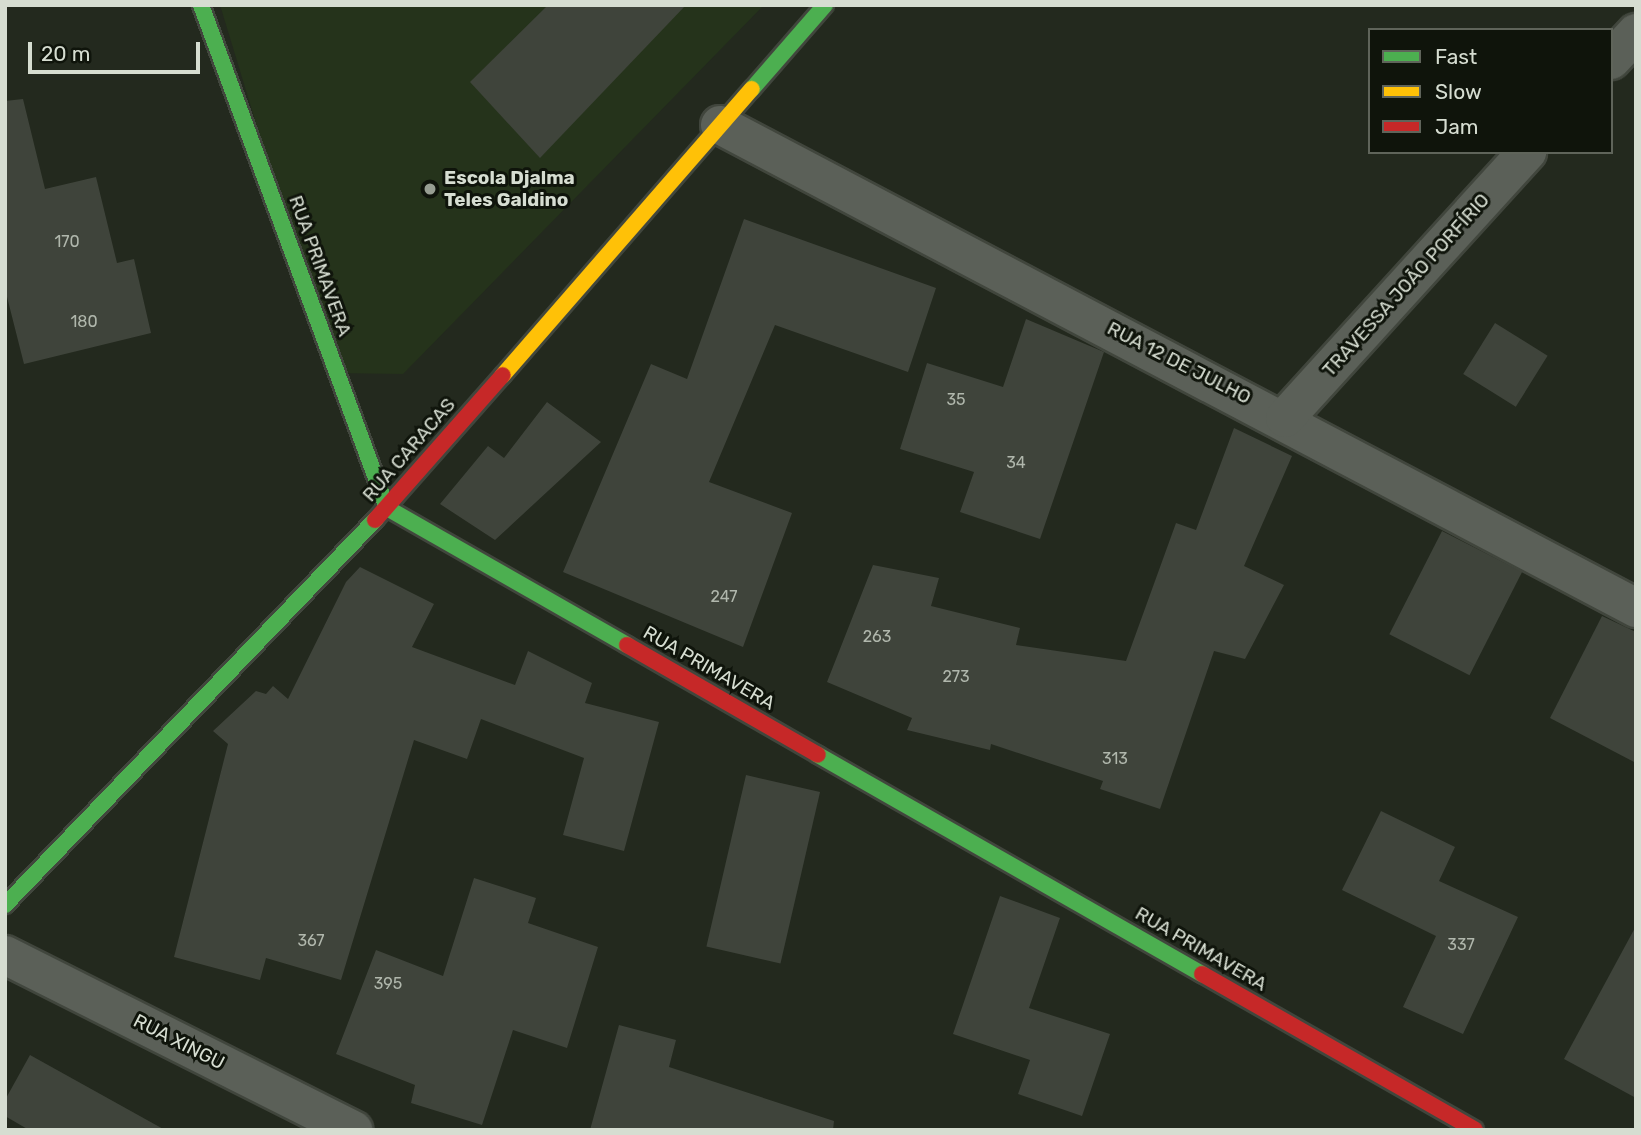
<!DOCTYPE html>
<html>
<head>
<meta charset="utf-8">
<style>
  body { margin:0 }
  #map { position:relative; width:1641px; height:1135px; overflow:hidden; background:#23291e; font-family:Rubik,sans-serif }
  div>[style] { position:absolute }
  .built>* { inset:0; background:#25331b }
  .building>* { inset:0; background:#3f443b; transform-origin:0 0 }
  .roads { filter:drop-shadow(2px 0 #41463d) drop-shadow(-2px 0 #41463d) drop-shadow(0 2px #41463d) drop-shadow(0 -2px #41463d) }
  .street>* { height:38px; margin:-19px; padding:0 19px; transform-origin:19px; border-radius:19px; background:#5b6058 }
  .fast>* { height:16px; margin:-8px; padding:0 8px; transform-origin:8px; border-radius:8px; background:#4caf50 }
  .slow>* { height:16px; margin:-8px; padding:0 8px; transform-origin:8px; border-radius:8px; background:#ffc107 }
  .jam>* { height:16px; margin:-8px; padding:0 8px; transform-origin:8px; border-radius:8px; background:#c62828 }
  .dots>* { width:19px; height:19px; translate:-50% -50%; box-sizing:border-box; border:4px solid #0f140b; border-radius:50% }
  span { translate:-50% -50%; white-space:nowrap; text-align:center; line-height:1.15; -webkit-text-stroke:6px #0f140b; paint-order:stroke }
  .number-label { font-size:16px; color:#b0b7ac }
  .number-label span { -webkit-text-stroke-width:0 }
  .poi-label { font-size:19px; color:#d6ddd1; font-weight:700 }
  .left { translate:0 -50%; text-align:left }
  .street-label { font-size:19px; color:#d6ddd1 }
  .frame { position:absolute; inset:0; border:7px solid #d6ddd1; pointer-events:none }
  .legend { position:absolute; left:1368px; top:28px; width:245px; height:126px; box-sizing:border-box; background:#0f140b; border:2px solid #5f645a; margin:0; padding:9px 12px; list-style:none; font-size:21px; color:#d6ddd1 }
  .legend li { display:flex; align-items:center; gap:14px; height:35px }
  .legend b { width:35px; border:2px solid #5f645a }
  .scale { position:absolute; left:28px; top:42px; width:172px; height:32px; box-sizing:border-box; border:4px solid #d6ddd1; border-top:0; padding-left:9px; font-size:21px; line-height:24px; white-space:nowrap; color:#d6ddd1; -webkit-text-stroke:5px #0f140b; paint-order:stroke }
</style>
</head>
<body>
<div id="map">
  <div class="built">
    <div style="clip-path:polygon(220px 5px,764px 5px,403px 374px,332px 373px)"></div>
  </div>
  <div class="building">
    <div style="clip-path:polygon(548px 5px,686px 5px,540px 158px,470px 82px)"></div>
    <div style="clip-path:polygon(23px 99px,45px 189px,96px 177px,117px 263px,134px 259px,151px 333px,24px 364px,5px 289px,5px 101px)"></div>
    <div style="clip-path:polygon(744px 219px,936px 288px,908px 372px,775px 325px,709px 482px,792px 513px,743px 647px,563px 572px,651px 364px,687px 379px)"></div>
    <div style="clip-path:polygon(1026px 319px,1104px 352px,1040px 539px,960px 512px,974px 472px,900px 449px,927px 363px,1003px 387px)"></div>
    <div style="left:1495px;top:323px;width:62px;height:60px;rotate:32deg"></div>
    <div style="clip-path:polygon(547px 402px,601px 442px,495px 540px,440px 504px,488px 446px,504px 458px)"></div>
    <div style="clip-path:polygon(1234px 428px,1292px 456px,1244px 566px,1284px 585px,1245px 659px,1214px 651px,1160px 809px,1100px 789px,1103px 781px,991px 744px,990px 750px,907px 730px,912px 718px,827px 682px,873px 565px,939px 578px,931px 606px,1020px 628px,1016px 645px,1126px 661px,1176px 523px,1196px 530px)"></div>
    <div style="left:1442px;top:531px;width:90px;height:116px;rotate:27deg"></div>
    <div style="clip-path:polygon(360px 567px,434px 604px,412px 647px,515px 685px,528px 651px,592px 683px,585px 703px,659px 722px,624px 851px,563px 835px,584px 758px,481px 719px,467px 759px,414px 740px,341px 980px,266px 958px,260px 980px,174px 957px,228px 744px,213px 731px,256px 691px,266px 694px,273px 686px,288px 699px,346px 582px)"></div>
    <div style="clip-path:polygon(1602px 616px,1636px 632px,1636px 763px,1550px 718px)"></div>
    <div style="left:746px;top:775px;width:76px;height:176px;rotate:13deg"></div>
    <div style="clip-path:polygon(1381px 811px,1455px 847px,1439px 881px,1518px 917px,1463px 1034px,1403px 1007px,1436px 936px,1342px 890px)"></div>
    <div style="clip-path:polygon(474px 878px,536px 898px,528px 923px,598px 947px,567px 1048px,513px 1030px,482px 1125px,411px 1103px,415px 1085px,336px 1054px,376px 950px,443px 976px)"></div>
    <div style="clip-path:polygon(1000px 896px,1060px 918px,1029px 1008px,1110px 1034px,1082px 1116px,1018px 1094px,1030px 1060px,953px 1034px)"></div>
    <div style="clip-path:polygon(1636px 926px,1636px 1098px,1564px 1059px)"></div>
    <div style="clip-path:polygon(619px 1025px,676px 1040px,669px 1067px,834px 1121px,833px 1130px,590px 1130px)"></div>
    <div style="clip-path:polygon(30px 1055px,165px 1130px,29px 1130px,5px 1116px,5px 1100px)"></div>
  </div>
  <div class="roads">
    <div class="street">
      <div style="left:1611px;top:60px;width:37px;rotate:-47deg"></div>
      <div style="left:720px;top:125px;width:1036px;rotate:27.8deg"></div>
      <div style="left:1285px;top:418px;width:360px;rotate:-47.7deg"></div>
      <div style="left:5px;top:955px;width:390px;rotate:26.7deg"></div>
    </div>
    <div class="fast">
      <div style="left:201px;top:5px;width:536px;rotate:69.71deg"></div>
      <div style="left:387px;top:508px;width:276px;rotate:29.7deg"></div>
      <div style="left:752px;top:89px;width:111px;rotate:-49deg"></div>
      <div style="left:818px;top:755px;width:442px;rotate:29.7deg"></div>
      <div style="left:5px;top:905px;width:534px;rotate:-46.14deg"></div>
    </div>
    <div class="slow">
      <div style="left:503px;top:375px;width:379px;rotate:-49deg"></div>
    </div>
    <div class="jam">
      <div style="left:375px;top:520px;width:193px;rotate:-48.6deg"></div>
      <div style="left:627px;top:645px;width:220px;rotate:29.9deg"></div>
      <div style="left:1202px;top:974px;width:314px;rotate:29.7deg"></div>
    </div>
  </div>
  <div class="dots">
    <div style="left:430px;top:189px;background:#979e92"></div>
  </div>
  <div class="number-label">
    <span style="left:67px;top:242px">170</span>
    <span style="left:84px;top:322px">180</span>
    <span style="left:956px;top:400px">35</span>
    <span style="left:1016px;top:463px">34</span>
    <span style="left:724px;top:597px">247</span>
    <span style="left:877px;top:637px">263</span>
    <span style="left:956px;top:677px">273</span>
    <span style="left:1115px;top:759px">313</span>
    <span style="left:311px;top:941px">367</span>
    <span style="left:1461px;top:945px">337</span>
    <span style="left:388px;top:984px">395</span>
  </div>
  <div class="poi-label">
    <span class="left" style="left:444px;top:189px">Escola Djalma<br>Teles Galdino</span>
  </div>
  <div class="street-label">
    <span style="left:320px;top:266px;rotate:70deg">RUA PRIMAVERA</span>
    <span style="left:1406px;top:285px;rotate:-48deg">TRAVESSA JOÃO PORFÍRIO</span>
    <span style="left:1179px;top:363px;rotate:27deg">RUA 12 DE JULHO</span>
    <span style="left:409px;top:450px;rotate:-49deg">RUA CARACAS</span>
    <span style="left:709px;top:668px;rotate:30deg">RUA PRIMAVERA</span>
    <span style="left:1201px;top:949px;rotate:30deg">RUA PRIMAVERA</span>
    <span style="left:179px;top:1042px;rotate:27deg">RUA XINGU</span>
  </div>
  <div class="frame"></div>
  <ul class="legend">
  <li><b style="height:9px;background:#4caf50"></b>Fast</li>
  <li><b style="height:9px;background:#ffc107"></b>Slow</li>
  <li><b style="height:9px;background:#c62828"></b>Jam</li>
  </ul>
  <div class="scale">20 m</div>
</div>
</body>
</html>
